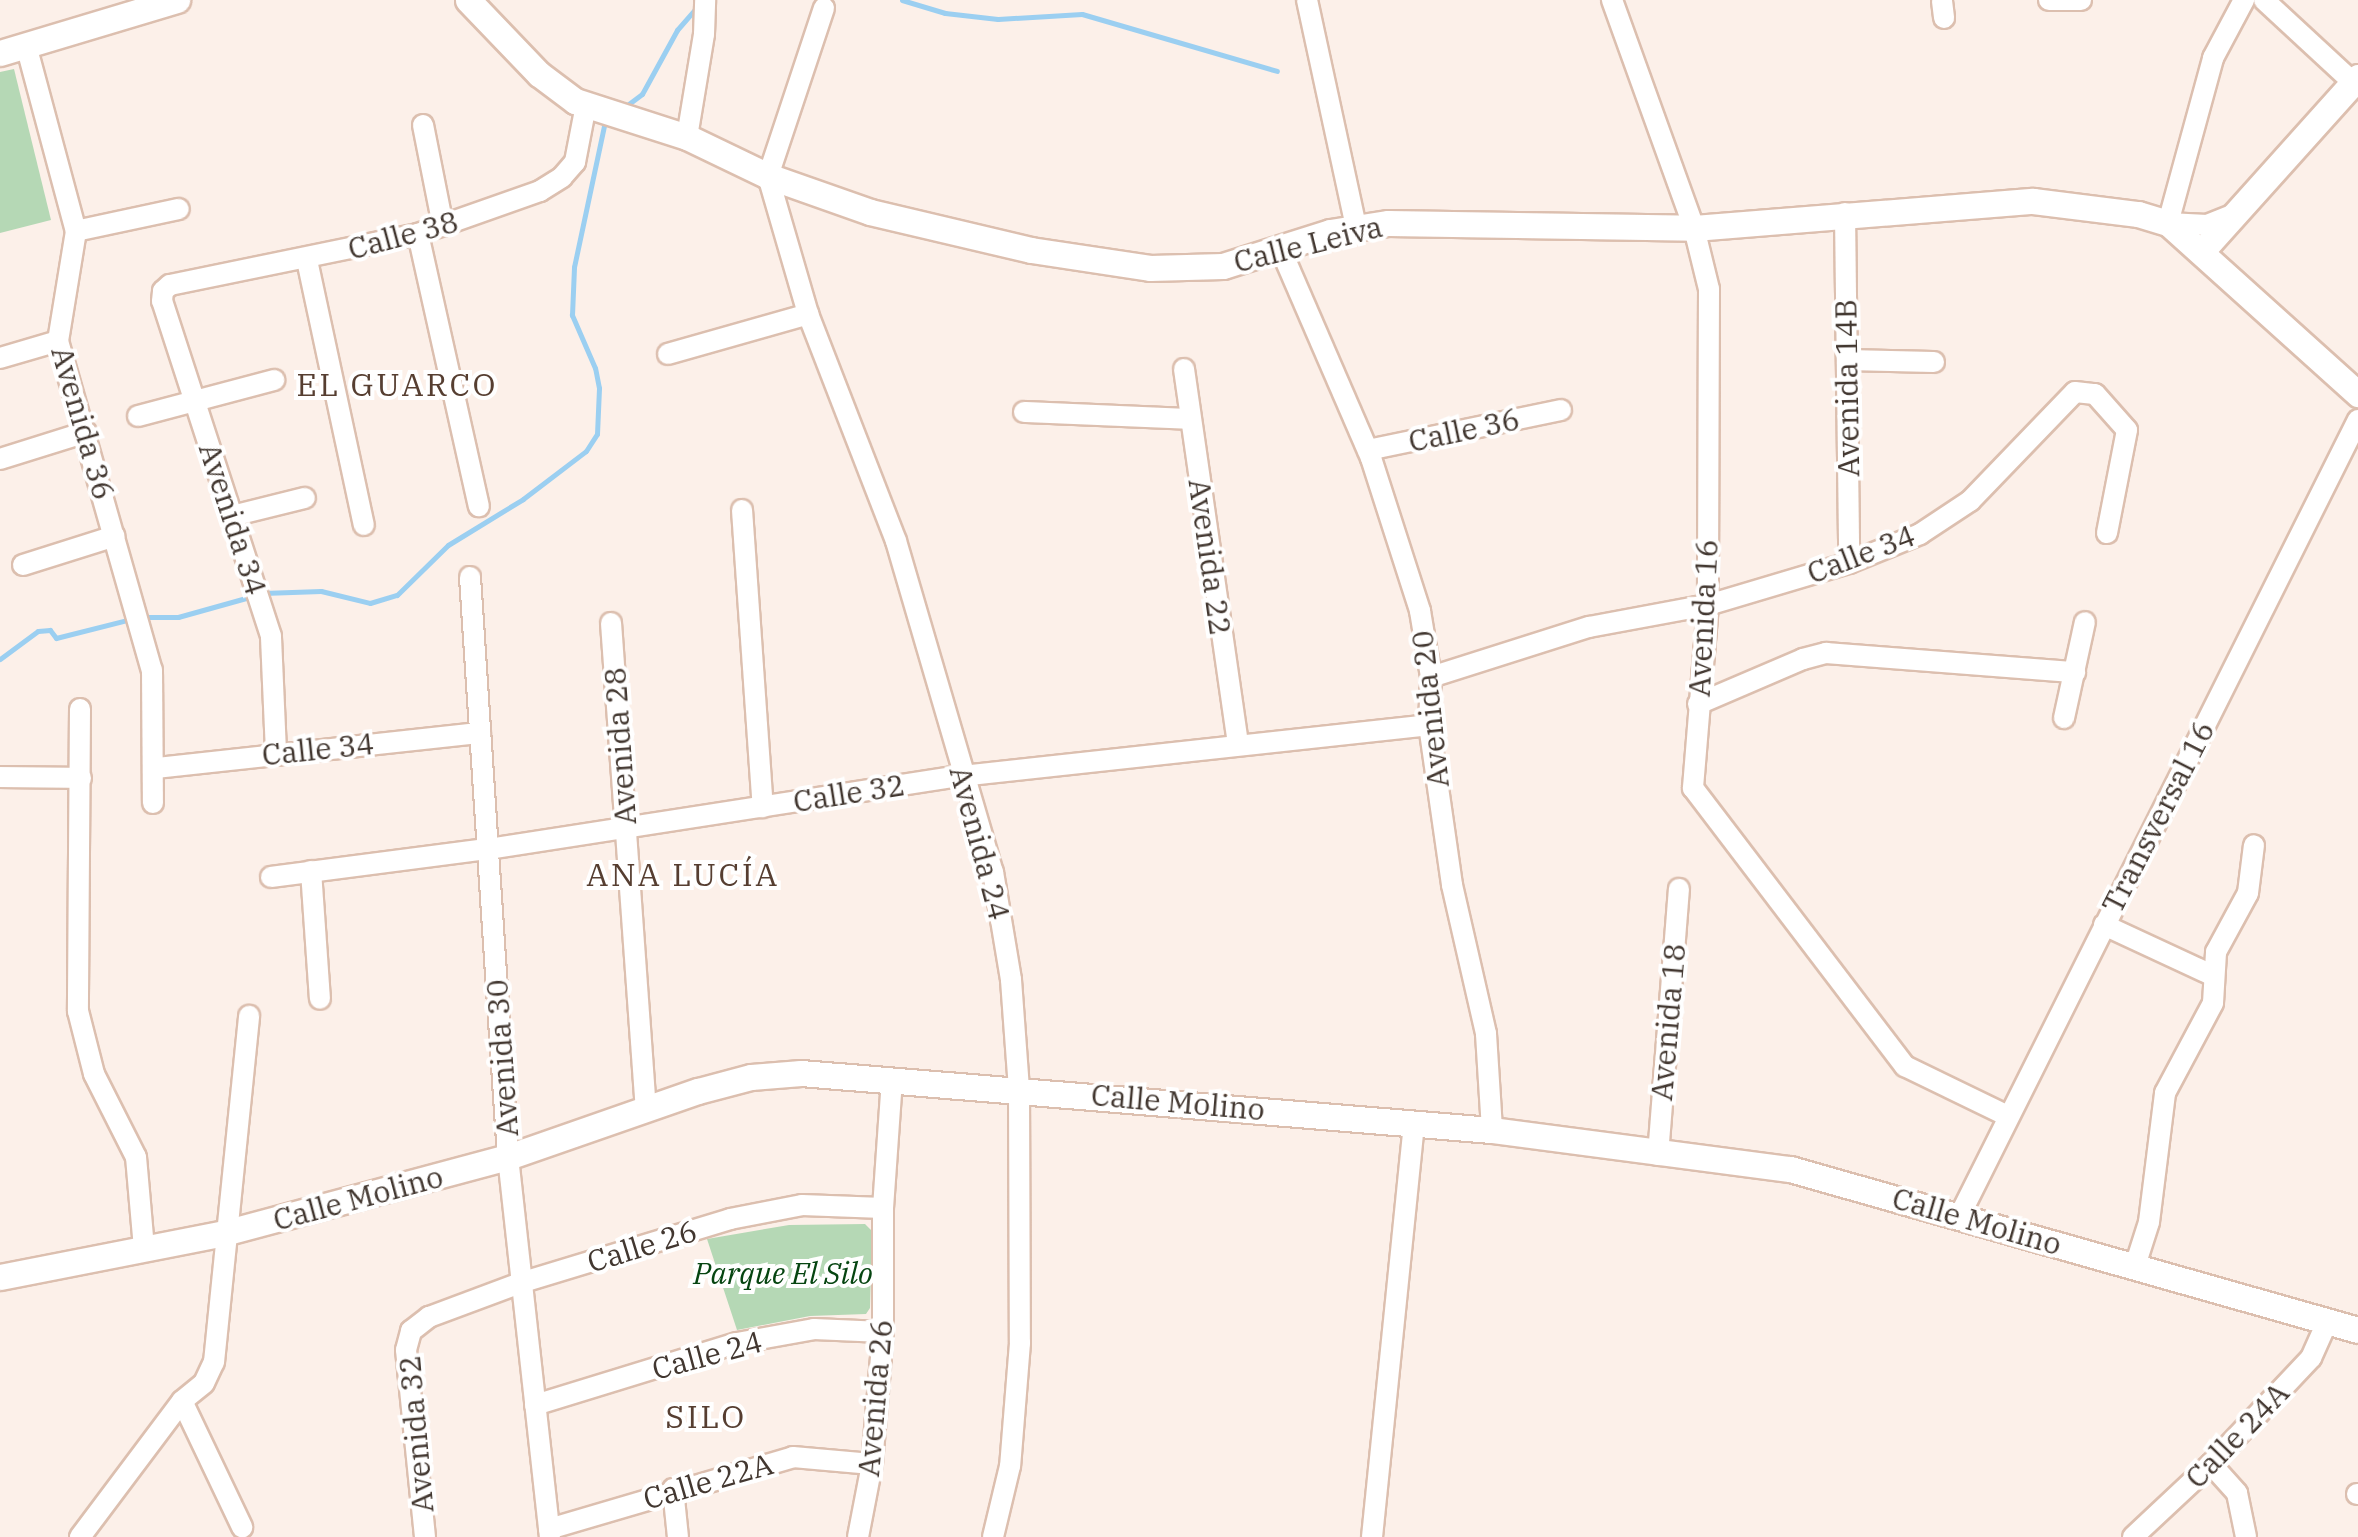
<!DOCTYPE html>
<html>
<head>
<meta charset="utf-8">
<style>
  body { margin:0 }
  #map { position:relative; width:2358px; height:1537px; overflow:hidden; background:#fcf0e9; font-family:"IBM Plex Serif",serif }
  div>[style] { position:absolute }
  .green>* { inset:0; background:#b5d8b5 }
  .stream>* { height:5px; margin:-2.5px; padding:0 2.5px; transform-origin:2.5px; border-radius:2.5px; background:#9bcff1 }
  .roads { filter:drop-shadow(2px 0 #dcbfaf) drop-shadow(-2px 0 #dcbfaf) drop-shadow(0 2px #dcbfaf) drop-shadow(0 -2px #dcbfaf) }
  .minor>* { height:20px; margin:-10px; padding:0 10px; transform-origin:10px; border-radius:10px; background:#fff }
  .major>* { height:25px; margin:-12.5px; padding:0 12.5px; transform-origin:12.5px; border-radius:12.5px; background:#fff }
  span { translate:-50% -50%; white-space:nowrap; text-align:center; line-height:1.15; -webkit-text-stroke:8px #fff; paint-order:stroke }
  .street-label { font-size:30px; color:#423730 }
  .park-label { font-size:30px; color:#064511; font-style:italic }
  .neighbourhood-label { font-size:32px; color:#563e31; letter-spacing:2.5px }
</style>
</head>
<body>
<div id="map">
  <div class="green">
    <div style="clip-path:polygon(14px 69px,51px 220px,0 233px,0 72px)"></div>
    <div style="clip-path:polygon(865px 1224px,872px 1231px,870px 1308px,866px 1314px,810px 1316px,737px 1330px,707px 1239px,789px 1225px)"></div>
  </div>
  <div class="stream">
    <div style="left:902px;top:0;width:45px;rotate:16.8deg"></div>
    <div style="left:945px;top:13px;width:53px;rotate:6.5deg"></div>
    <div style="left:998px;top:19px;width:84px;rotate:-3.4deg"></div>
    <div style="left:1082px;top:14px;width:203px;rotate:16.3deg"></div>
    <div style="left:626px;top:106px;width:20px;rotate:-37deg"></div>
    <div style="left:642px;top:94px;width:73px;rotate:-61.3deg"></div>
    <div style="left:677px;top:30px;width:30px;rotate:-49deg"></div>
    <div style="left:263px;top:593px;width:58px;rotate:-2deg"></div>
    <div style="left:321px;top:591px;width:50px;rotate:13.8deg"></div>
    <div style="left:370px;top:603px;width:28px;rotate:-17deg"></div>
    <div style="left:397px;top:595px;width:71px;rotate:-44.4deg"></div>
    <div style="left:448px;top:545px;width:88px;rotate:-31.5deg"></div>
    <div style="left:523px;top:499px;width:79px;rotate:-37.3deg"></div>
    <div style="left:586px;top:451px;width:20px;rotate:-57deg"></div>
    <div style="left:597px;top:434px;width:46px;rotate:-87.5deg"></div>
    <div style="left:599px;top:388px;width:20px;rotate:-101deg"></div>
    <div style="left:595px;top:368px;width:58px;rotate:-113.5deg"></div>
    <div style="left:572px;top:315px;width:48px;rotate:-87.6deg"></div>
    <div style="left:574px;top:267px;width:149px;rotate:-78deg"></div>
    <div style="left:142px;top:617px;width:36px"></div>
    <div style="left:178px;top:617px;width:78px;rotate:-15.6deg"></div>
    <div style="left:0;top:659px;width:47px;rotate:-36.4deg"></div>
    <div style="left:38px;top:631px;width:12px;rotate:-5deg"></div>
    <div style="left:50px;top:630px;width:10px;rotate:53deg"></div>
    <div style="left:56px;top:638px;width:77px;rotate:-14.2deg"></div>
  </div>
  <div class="roads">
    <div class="minor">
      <div style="left:1307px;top:0;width:232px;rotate:77.8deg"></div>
      <div style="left:1612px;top:0;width:242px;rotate:70.2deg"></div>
      <div style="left:1694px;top:228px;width:63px;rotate:76.2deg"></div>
      <div style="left:1709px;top:289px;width:316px;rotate:90.2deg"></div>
      <div style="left:1708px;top:605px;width:184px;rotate:94.7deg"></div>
      <div style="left:1693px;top:788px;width:350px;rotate:52.7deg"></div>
      <div style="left:1905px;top:1066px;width:114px;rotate:25.9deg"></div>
      <div style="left:2049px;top:0;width:32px"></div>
      <div style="left:2264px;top:0;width:128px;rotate:42.8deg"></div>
      <div style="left:1942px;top:1px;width:17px;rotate:83deg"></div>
      <div style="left:824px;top:8px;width:177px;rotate:108.4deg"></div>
      <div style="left:768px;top:176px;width:144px;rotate:73.8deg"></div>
      <div style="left:808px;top:314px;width:243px;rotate:68.8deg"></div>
      <div style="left:896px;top:541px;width:345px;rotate:73.7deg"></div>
      <div style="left:993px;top:872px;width:109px;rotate:80.5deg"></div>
      <div style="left:1011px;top:980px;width:110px;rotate:85.8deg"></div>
      <div style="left:1019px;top:1090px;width:253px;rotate:89.8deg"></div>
      <div style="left:1020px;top:1343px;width:123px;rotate:94.6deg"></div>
      <div style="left:1010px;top:1466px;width:73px;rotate:103.5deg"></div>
      <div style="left:26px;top:45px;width:193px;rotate:75deg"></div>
      <div style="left:76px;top:231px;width:111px;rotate:99.3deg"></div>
      <div style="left:58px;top:341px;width:342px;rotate:74.1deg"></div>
      <div style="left:152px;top:670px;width:133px;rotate:89.6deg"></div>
      <div style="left:423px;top:125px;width:103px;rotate:78.8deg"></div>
      <div style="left:687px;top:137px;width:104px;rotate:-80.6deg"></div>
      <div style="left:704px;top:34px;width:34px;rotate:-88deg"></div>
      <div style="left:1845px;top:213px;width:350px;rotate:89.3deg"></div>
      <div style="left:2232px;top:215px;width:27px;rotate:158deg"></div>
      <div style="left:2207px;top:225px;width:39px;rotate:-177deg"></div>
      <div style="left:2168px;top:223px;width:171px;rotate:-74.7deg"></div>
      <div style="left:2213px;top:58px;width:66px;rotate:-61.9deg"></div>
      <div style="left:76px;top:231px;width:105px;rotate:-12.1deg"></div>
      <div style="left:418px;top:234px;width:279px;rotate:77.4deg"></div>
      <div style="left:1281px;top:250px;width:227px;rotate:66.6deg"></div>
      <div style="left:1371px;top:458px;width:161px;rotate:72.2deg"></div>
      <div style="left:1420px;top:611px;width:67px;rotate:80.5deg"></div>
      <div style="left:1431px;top:677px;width:48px;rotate:92.4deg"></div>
      <div style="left:1429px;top:725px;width:162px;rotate:81.8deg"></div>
      <div style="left:1452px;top:885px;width:153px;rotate:77.1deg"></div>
      <div style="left:1486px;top:1034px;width:96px;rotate:86.4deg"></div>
      <div style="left:307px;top:260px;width:271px;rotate:77.9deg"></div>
      <div style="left:668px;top:354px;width:146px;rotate:-15.9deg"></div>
      <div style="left:0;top:358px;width:60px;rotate:-16.3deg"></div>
      <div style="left:1847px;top:360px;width:87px;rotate:1.3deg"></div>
      <div style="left:1184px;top:369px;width:380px;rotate:81.8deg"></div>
      <div style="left:1024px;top:412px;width:166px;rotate:2.4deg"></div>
      <div style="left:138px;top:416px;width:141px;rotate:-14.8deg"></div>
      <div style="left:1368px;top:450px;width:197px;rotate:-11.7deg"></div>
      <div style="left:0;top:459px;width:90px;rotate:-17.4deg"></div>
      <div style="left:742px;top:510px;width:298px;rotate:86deg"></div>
      <div style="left:232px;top:516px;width:75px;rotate:-13.9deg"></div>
      <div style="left:23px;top:565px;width:96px;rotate:-17.5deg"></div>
      <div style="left:470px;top:577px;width:581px;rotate:86.25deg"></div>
      <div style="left:508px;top:1157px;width:382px;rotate:83.7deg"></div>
      <div style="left:611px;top:623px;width:487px;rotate:85.9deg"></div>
      <div style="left:1431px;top:677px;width:166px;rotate:-17.6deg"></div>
      <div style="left:1589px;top:627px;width:121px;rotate:-10.5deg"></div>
      <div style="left:1708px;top:605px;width:147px;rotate:-16.6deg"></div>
      <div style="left:1849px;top:563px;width:77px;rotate:-22.2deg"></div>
      <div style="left:1920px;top:534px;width:60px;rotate:-33.4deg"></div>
      <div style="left:1970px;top:501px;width:151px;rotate:-46.1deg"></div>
      <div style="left:2075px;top:392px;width:20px;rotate:6deg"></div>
      <div style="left:2095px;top:394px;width:48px;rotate:48.4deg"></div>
      <div style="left:2127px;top:430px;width:105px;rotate:101deg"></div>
      <div style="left:1698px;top:704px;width:114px;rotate:-23.2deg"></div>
      <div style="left:1803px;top:659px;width:24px;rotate:-15deg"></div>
      <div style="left:1826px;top:653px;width:250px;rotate:4.4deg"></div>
      <div style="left:80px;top:709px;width:302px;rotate:90.4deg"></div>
      <div style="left:78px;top:1011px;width:65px;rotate:75.7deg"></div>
      <div style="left:94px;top:1074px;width:93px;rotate:63.2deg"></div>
      <div style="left:136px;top:1157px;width:92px;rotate:85deg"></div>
      <div style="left:2064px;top:718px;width:98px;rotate:-77.7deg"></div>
      <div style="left:276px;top:752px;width:116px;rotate:-92.5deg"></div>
      <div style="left:271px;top:636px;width:352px;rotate:-108deg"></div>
      <div style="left:162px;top:301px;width:10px;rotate:-84deg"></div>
      <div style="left:163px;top:291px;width:9px;rotate:-41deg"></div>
      <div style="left:170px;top:285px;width:253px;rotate:-11.6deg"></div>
      <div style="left:418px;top:234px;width:129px;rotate:-19.4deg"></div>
      <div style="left:540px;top:191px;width:26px;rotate:-32deg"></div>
      <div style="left:562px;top:177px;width:20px;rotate:-49deg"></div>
      <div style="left:575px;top:162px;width:58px;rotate:-79.1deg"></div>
      <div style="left:156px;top:768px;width:326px;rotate:-6.2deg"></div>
      <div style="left:0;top:777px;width:81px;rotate:0.7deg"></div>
      <div style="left:311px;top:871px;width:128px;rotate:86deg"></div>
      <div style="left:271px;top:877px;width:219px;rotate:-7.4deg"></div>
      <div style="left:488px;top:849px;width:479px;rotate:-8.8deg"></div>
      <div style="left:961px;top:776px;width:471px;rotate:-6.2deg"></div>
      <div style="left:2104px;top:925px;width:121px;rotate:24.9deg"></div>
      <div style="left:1658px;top:1155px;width:267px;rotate:-85.5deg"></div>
      <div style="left:1960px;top:1215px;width:889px;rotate:-63.41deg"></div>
      <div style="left:2135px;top:1266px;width:46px;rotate:-72.3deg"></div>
      <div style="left:2149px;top:1222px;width:130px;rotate:-82.9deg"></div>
      <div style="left:2165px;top:1093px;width:102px;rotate:-61.9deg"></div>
      <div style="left:2213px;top:1003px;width:51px;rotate:-86.6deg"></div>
      <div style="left:2216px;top:952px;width:67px;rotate:-61.5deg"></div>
      <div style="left:2248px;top:893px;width:48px;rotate:-82.9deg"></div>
      <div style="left:182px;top:1401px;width:140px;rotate:64.5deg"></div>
      <div style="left:535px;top:1405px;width:211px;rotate:-17.1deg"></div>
      <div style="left:737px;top:1343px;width:78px;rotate:-10.3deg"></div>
      <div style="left:814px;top:1329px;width:69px;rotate:2.5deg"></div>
      <div style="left:2211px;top:1464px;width:39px;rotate:48deg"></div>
      <div style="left:2237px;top:1493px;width:45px;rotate:78.4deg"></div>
      <div style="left:673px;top:1489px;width:48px;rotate:84.1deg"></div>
      <div style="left:2357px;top:1494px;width:1px"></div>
      <div style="left:549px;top:1529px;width:254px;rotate:-16.4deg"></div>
      <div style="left:793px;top:1457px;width:79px;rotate:5.1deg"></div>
      <div style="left:80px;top:1537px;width:170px;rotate:-53.1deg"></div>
      <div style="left:182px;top:1401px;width:28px;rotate:-39deg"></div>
      <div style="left:204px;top:1383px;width:23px;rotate:-65deg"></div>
      <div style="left:214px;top:1362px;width:348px;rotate:-84.2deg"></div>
      <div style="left:425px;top:1537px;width:188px;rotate:-95.8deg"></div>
      <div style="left:406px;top:1350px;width:20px;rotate:-75deg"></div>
      <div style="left:411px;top:1331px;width:23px;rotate:-38deg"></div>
      <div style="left:429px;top:1317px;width:97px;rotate:-20.5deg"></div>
      <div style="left:520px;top:1283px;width:220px;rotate:-16.9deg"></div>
      <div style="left:730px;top:1219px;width:73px;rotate:-11deg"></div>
      <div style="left:802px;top:1205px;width:81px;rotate:2.1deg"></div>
      <div style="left:858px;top:1537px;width:74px;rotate:-79.1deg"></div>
      <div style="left:872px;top:1464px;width:132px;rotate:-85.2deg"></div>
      <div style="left:883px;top:1332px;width:124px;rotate:-90deg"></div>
      <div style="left:883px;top:1208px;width:129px;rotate:-86deg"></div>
      <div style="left:1372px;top:1537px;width:416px;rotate:-84.2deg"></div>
      <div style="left:2133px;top:1537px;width:107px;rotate:-43.1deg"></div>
      <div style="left:2211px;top:1464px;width:146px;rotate:-46.7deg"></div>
      <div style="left:2311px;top:1358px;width:39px;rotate:-66deg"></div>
    </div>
    <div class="major">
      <div style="left:468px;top:0;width:103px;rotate:46.2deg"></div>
      <div style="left:539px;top:74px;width:45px;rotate:36.9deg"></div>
      <div style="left:575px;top:101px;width:118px;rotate:17.8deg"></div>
      <div style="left:687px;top:137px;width:90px;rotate:25.7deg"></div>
      <div style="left:768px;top:176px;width:108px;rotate:19.4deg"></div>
      <div style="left:870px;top:212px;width:165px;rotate:13.3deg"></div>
      <div style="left:1031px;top:250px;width:120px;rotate:8.6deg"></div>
      <div style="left:1150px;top:268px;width:73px;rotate:-1.6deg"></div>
      <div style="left:1223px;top:266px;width:112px;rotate:-17.6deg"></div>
      <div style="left:1330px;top:232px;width:59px;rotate:-8.8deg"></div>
      <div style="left:1388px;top:223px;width:306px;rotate:0.9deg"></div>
      <div style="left:1694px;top:228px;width:340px;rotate:-4.6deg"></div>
      <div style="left:2033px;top:201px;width:106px;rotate:7.1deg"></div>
      <div style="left:2138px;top:214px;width:31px;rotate:17deg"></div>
      <div style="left:2168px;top:223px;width:256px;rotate:42deg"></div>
      <div style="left:0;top:53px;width:185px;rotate:-16.7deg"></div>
      <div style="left:2201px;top:252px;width:235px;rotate:-48.1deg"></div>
      <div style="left:0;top:1277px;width:228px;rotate:-11.1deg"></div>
      <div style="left:224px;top:1233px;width:294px;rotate:-15deg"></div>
      <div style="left:508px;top:1157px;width:201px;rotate:-19.2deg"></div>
      <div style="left:698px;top:1091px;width:55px;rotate:-14.8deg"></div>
      <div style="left:751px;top:1077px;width:50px;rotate:-4.6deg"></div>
      <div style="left:801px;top:1073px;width:693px;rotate:4.72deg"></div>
      <div style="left:1492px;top:1130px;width:301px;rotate:7.5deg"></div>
      <div style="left:1790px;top:1169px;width:590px;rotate:15.83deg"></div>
    </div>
  </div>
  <div class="street-label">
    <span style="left:403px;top:235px;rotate:-15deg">Calle 38</span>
    <span style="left:1308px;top:244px;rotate:-14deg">Calle Leiva</span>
    <span style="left:1847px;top:388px;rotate:-91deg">Avenida 14B</span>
    <span style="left:83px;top:423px;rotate:74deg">Avenida 36</span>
    <span style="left:1464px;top:430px;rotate:-12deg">Calle 36</span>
    <span style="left:233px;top:519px;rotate:72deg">Avenida 34</span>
    <span style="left:1861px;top:554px;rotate:-21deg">Calle 34</span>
    <span style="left:1210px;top:557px;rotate:82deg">Avenida 22</span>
    <span style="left:1703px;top:618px;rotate:-87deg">Avenida 16</span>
    <span style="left:1430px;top:709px;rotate:-96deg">Avenida 20</span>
    <span style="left:620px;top:746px;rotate:-94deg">Avenida 28</span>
    <span style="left:318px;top:749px;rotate:-6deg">Calle 34</span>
    <span style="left:849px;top:793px;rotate:-9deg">Calle 32</span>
    <span style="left:2158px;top:817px;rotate:-63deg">Transversal 16</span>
    <span style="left:980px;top:843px;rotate:75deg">Avenida 24</span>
    <span style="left:1668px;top:1022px;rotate:-85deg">Avenida 18</span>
    <span style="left:502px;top:1058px;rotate:-94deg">Avenida 30</span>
    <span style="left:1178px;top:1102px;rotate:5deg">Calle Molino</span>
    <span style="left:358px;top:1198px;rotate:-15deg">Calle Molino</span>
    <span style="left:1977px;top:1221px;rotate:16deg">Calle Molino</span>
    <span style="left:642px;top:1246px;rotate:-17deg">Calle 26</span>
    <span style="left:707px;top:1355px;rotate:-15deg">Calle 24</span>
    <span style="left:875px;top:1398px;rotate:-85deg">Avenida 26</span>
    <span style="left:416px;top:1434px;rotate:-95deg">Avenida 32</span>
    <span style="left:2237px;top:1435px;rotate:-46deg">Calle 24A</span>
    <span style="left:708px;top:1481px;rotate:-16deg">Calle 22A</span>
  </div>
  <div class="park-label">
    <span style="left:783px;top:1273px">Parque El Silo</span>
  </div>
  <div class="neighbourhood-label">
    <span style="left:397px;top:384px">EL GUARCO</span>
    <span style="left:683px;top:874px">ANA LUCÍA</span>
    <span style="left:706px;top:1416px">SILO</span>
  </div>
</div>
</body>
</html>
